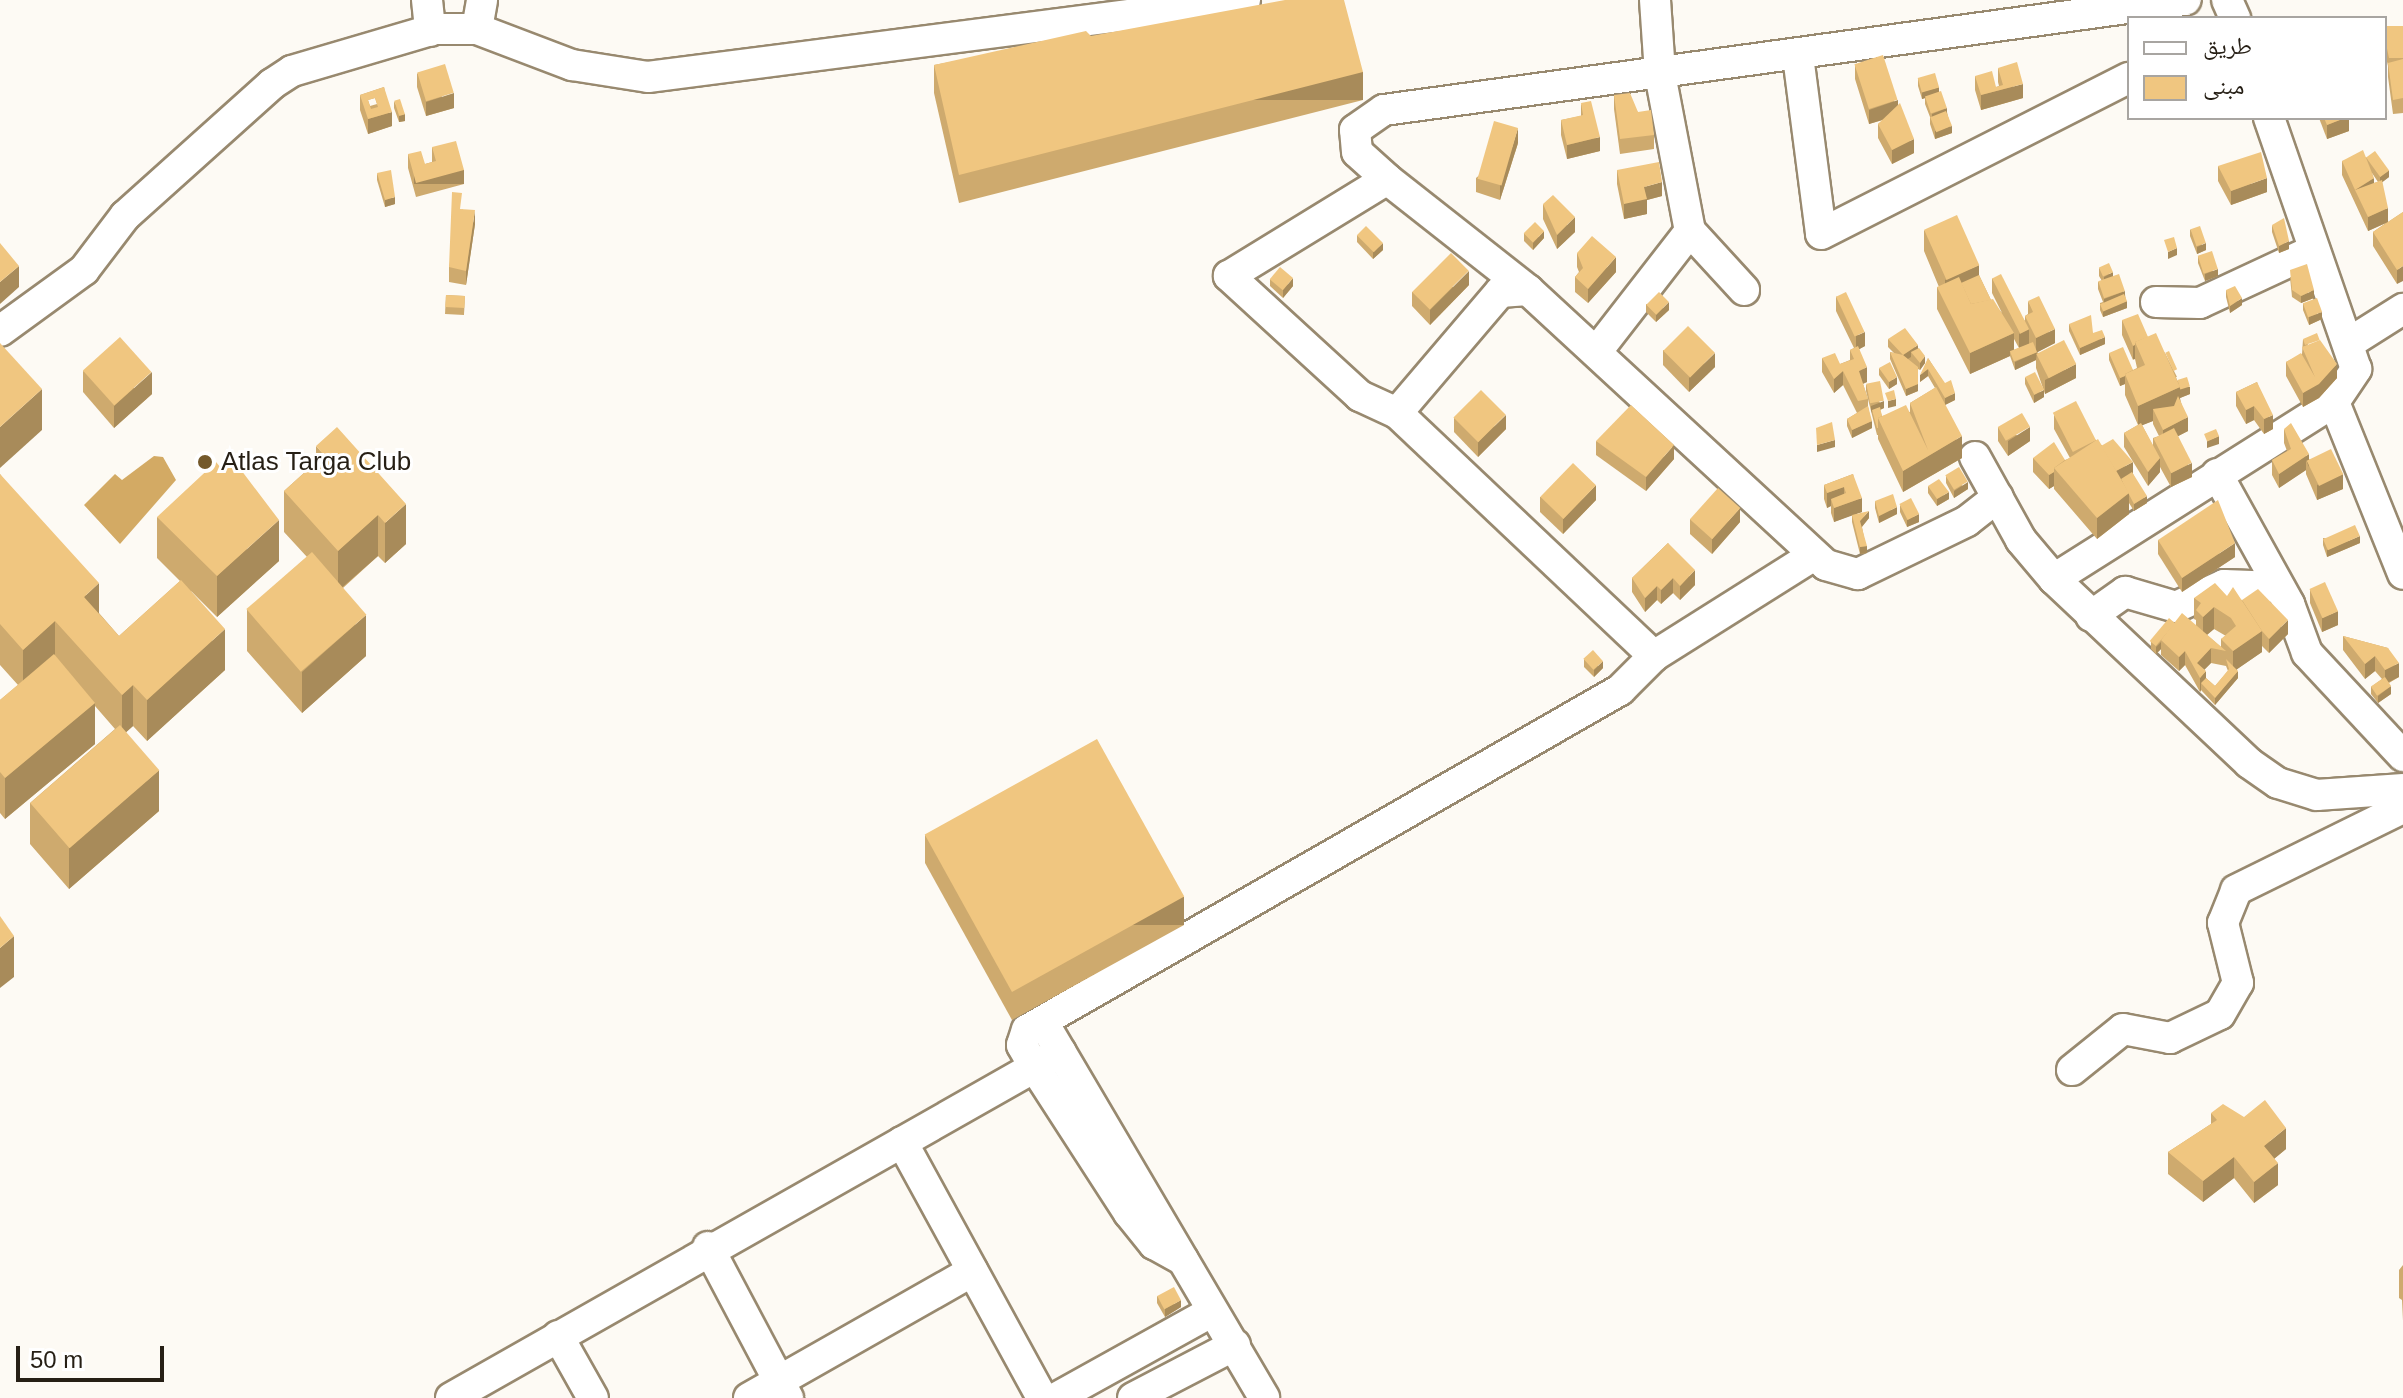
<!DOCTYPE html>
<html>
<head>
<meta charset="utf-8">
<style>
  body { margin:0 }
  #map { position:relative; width:2403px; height:1398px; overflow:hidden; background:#fdfaf4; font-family:Arial,"Noto Naskh Arabic",sans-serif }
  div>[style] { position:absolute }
  .water>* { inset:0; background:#d3aa64 }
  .roads { filter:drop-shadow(2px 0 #98896f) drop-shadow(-2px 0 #98896f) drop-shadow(0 2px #98896f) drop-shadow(0 -2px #98896f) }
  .minor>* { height:30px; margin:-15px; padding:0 15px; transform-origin:15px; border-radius:15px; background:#fff }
  .wall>* { inset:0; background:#ceaa6e; transform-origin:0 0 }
  .shaded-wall>* { inset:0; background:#a88b5a; transform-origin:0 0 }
  .building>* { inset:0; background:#f0c680; transform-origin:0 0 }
  .dots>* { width:22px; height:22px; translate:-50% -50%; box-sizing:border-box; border:4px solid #fff; border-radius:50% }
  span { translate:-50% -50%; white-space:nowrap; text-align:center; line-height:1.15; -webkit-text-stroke:6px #fff; paint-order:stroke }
  .poi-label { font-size:26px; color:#261f15 }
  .left { translate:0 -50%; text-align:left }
  .legend { position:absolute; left:2127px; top:16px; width:260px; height:104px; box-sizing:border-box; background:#fff; border:2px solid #a8a5a1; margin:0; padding:10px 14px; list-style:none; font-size:24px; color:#261f15 }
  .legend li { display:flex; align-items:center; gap:16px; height:40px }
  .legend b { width:40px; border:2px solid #a8a5a1 }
  .scale { position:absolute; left:16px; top:1346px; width:148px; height:36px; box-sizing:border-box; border:4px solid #261f15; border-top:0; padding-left:10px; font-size:24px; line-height:28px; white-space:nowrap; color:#261f15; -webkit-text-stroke:6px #fff; paint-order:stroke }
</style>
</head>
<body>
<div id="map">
  <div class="water">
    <div style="clip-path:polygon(154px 456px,163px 457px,176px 480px,120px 544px,84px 505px,115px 474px,122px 480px)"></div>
  </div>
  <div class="roads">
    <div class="minor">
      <div style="left:427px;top:0;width:31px;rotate:84deg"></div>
      <div style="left:1655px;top:0;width:74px;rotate:86.1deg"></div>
      <div style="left:1660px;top:74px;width:160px;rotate:79.2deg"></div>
      <div style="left:1690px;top:231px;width:80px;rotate:47.5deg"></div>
      <div style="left:2227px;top:0;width:20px;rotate:66deg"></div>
      <div style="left:477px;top:29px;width:29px;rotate:-80deg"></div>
      <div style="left:1798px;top:56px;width:179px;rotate:82.6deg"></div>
      <div style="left:1821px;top:234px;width:345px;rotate:-26.9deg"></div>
      <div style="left:1387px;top:179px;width:179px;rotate:38.2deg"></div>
      <div style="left:2156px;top:302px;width:44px;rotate:1.3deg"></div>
      <div style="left:2200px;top:303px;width:126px;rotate:-24.9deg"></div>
      <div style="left:0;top:331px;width:104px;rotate:-36deg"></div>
      <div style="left:84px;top:270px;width:68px;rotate:-52.8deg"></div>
      <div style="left:125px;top:216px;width:198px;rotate:-41.9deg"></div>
      <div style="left:272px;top:84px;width:24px;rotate:-33deg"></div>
      <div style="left:292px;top:71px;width:149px;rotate:-16.4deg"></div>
      <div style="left:435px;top:29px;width:42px"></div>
      <div style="left:477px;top:29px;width:102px;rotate:20.8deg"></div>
      <div style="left:572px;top:65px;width:77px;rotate:9deg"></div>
      <div style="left:648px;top:77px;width:602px;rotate:-7.35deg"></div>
      <div style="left:2349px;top:343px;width:64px;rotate:-32.2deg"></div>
      <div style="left:1597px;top:351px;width:152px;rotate:-52.2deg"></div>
      <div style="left:2334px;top:402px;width:185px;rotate:68.1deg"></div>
      <div style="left:1397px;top:413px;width:41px;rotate:-155.3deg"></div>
      <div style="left:1360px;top:396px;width:178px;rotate:-137.5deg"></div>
      <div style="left:1229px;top:276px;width:185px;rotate:-31.5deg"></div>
      <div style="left:1387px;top:179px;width:40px;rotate:-138deg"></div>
      <div style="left:1357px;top:152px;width:22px;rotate:-95deg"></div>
      <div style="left:1355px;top:130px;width:35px;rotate:-35deg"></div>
      <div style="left:1384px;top:110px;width:809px;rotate:-7.82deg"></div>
      <div style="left:1975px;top:457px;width:95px;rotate:61deg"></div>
      <div style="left:2021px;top:540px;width:51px;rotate:49.8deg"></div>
      <div style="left:2054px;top:579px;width:268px;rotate:43.3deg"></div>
      <div style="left:2249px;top:763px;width:35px;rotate:35deg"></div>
      <div style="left:2278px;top:783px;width:41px;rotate:17.1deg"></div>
      <div style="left:2317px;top:795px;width:86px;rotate:-4deg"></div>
      <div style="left:2217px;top:474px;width:149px;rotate:61deg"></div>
      <div style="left:2289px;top:604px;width:52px;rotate:69.8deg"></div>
      <div style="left:2307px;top:653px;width:141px;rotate:47deg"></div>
      <div style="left:1811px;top:557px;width:186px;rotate:147.8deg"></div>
      <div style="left:1654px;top:656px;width:354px;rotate:-136.6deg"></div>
      <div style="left:1397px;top:413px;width:159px;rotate:-49.6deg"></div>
      <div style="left:1500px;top:292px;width:28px;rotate:-4deg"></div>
      <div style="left:1528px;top:290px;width:405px;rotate:42.7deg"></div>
      <div style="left:1826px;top:565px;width:33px;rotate:16deg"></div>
      <div style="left:1858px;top:574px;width:121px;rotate:-25.9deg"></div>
      <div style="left:1967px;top:521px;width:39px;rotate:-38deg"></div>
      <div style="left:2054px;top:579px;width:331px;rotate:-32.3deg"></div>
      <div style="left:2334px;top:402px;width:40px;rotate:-56deg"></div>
      <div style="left:2356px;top:369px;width:266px;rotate:-109.1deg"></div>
      <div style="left:2091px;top:616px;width:42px;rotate:-35.2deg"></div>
      <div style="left:2125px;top:592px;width:53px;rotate:16.4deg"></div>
      <div style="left:2176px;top:607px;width:53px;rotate:-24.6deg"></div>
      <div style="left:2224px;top:585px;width:55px;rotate:2.1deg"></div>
      <div style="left:1050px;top:1034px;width:422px;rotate:59.5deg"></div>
      <div style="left:2072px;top:1070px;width:65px;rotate:-38.8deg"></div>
      <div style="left:2123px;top:1029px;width:48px;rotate:10.8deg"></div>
      <div style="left:2170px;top:1038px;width:55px;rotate:-25.6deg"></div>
      <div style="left:2220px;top:1014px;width:36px;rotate:-60deg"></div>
      <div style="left:2238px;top:983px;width:62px;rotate:-104deg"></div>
      <div style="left:2223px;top:923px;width:35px;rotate:-68deg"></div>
      <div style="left:2236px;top:890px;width:186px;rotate:-26.2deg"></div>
      <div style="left:902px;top:1142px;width:292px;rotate:61.3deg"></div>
      <div style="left:708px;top:1247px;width:171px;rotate:62.1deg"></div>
      <div style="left:1183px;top:1260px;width:33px;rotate:-151deg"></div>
      <div style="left:1154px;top:1244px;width:40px;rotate:-129deg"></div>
      <div style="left:1129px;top:1213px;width:175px;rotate:-122.9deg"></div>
      <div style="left:1034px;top:1066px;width:24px;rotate:-120deg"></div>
      <div style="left:1022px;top:1045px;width:16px;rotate:-72deg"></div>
      <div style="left:1027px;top:1030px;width:684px;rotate:-29.83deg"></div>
      <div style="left:1620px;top:690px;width:48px;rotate:-45deg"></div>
      <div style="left:558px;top:1336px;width:71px;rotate:60.6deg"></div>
      <div style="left:451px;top:1398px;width:701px;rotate:-29.56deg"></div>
      <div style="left:749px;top:1398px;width:257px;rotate:-29.6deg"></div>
      <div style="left:1056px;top:1398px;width:179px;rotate:-29deg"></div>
      <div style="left:1133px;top:1398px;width:115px;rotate:-27.5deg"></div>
    </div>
  </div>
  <div class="wall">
    <div style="clip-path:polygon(2385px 26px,2403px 26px,2403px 113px,2393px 114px,2388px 77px,2388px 66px,2385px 53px)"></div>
    <div style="clip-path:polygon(1091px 36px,1363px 100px,959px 203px,934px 93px,934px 65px)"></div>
    <div style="clip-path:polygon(1855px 65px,1898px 105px,1914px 153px,1892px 164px,1878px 138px,1878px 124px,1883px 120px,1869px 124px,1855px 79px)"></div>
    <div style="clip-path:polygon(1998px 68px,2023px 98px,1981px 110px,1975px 90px,1975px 76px,1996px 87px,1999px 86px,1998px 82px)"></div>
    <div style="clip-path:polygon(417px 73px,454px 108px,426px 116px,417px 87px)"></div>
    <div style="clip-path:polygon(1918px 78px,1939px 92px,1947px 112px,1952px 133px,1935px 139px,1930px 124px,1930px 117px,1925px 104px,1925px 98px,1922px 99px,1918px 86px)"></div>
    <div style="clip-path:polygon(evenodd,384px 87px,392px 126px,368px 134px,360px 110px,360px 95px,384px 87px,375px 98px,377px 104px,370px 106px,368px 100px,375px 98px)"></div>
    <div style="clip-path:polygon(1614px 95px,1638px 112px,1654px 135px,1654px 149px,1620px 154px,1614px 109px)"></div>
    <div style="clip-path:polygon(394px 101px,405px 121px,399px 122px,394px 108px)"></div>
    <div style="clip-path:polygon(1581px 103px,1600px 151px,1567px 159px,1561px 135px,1561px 120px,1581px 116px)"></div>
    <div style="clip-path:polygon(2319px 118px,2349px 118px,2349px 131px,2327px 139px)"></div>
    <div style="clip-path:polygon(1518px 143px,1500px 200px,1476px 192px,1476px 178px)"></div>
    <div style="clip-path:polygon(432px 147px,464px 184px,416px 197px,408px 168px,408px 154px,425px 164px,432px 162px)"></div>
    <div style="clip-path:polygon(evenodd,2366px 157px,2389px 177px,2382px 182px,2388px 222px,2403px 212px,2397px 284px,2373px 246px,2373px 232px,2386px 223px,2368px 231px,2342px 175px,2342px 161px,2366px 157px,2372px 173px,2378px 182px,2374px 183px,2372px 173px)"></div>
    <div style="clip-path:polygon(2218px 166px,2267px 192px,2231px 205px,2218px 181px)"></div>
    <div style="clip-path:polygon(1617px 170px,1662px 196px,1647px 200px,1647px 214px,1624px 219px,1617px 184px)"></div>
    <div style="clip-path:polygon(377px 173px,395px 204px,385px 207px,377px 180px)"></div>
    <div style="clip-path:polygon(1543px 204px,1575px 232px,1557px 249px,1543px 219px)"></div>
    <div style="clip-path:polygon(462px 209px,475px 224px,466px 285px,449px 282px,449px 267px)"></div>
    <div style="clip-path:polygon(2272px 225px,2289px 249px,2279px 253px,2272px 232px)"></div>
    <div style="clip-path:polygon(2190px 229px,2206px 250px,2197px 254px,2190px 236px)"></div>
    <div style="clip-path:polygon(evenodd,1924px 230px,1979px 275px,1991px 300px,2002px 313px,1992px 293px,1992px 278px,2025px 321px,2025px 316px,2028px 314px,2028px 301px,2055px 343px,2037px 352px,2076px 378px,2045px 394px,2036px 368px,2036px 360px,2015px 370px,2010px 356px,1970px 374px,1937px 309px,1937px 287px,1939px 287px,1924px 251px,1924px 230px,2014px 339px,2019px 348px,2014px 350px,2014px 339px)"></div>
    <div style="clip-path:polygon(1524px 233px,1544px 238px,1533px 250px,1524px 241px)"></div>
    <div style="clip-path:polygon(1357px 235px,1383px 250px,1373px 259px,1357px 242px)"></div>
    <div style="clip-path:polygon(1577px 253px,1616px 272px,1588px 303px,1575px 292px,1575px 277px,1579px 272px,1577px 267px)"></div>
    <div style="clip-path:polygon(2198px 256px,2218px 276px,2205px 281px,2198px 263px)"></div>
    <div style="clip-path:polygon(2099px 268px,2113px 276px,2125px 294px,2127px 308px,2103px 317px,2100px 310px,2100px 303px,2103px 302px,2098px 289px,2098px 282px,2102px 281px,2099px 276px)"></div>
    <div style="clip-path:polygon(2290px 277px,2314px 298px,2301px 303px,2292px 297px)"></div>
    <div style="clip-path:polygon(1270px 279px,1293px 286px,1283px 298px,1270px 286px)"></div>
    <div style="clip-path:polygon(1469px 285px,1430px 325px,1412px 306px,1412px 292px)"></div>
    <div style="clip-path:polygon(2226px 290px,2242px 305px,2230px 313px,2226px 297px)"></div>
    <div style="left:446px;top:295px;width:19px;height:19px;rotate:3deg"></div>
    <div style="clip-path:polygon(1836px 296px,1865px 346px,1859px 349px,1867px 382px,1863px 384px,1868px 399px,1868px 406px,1872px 428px,1852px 438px,1847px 426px,1847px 419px,1857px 413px,1843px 385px,1834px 393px,1822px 372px,1822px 358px,1840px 364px,1850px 360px,1850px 350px,1854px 348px,1836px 311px)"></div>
    <div style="clip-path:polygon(2303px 303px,2322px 319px,2309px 325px,2303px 310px)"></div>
    <div style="clip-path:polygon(1646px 304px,1669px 310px,1656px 322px,1646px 312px)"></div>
    <div style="clip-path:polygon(evenodd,2122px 320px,2148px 337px,2165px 353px,2177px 377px,2176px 377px,2177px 380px,2190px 394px,2180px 398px,2188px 431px,2178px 436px,2192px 477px,2171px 487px,2160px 467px,2160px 472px,2148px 486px,2124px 447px,2124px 433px,2138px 425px,2125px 395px,2125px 384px,2120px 386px,2109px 360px,2109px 353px,2133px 370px,2137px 368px,2135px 359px,2133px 360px,2122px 335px,2122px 320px,2153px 421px,2153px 424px,2159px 436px,2153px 438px,2153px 446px,2142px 425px,2153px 421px)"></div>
    <div style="clip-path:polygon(2069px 324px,2093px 333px,2105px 344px,2080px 355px,2069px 331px)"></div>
    <div style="clip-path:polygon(1888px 339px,1918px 348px,1925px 363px,1920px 370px,1918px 369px,1918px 391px,1906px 396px,1890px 359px,1890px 352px,1894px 353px,1888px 347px)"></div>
    <div style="clip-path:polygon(2303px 339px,2337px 378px,2319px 398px,2303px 407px,2286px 376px,2286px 362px,2302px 354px)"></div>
    <div style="clip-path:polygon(1663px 350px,1715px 367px,1689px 392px,1663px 365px)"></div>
    <div style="clip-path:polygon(1928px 358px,1955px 400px,1945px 405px,1962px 458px,1903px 492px,1878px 439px,1878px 435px,1877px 435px,1866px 391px,1866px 384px,1884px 408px,1880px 410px,1882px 416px,1910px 412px,1910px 403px,1935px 388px,1928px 376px,1920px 382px)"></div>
    <div style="clip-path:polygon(1879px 368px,1897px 384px,1889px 389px,1879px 375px)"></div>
    <div style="clip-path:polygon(83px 371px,152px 394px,114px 428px,83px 392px)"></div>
    <div style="clip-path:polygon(2025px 377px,2044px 397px,2034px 403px,2025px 384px)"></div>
    <div style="clip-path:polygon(2257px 382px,2273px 429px,2264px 434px,2254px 420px,2246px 424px,2236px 406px,2236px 392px)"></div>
    <div style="clip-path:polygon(2054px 415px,2096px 440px,2133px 474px,2147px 503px,2134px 511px,2129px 503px,2129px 514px,2097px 539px,2054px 489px,2054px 486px,2049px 489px,2033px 472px,2033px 458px,2065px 460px,2070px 458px,2054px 429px)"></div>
    <div style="clip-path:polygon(1454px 418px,1506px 429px,1478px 457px,1454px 432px)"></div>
    <div style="clip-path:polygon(1998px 427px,2030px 441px,2008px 456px,1998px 441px)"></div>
    <div style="clip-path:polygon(2284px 429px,2309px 459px,2343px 489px,2317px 500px,2306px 474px,2306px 470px,2279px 488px,2272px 475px,2272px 460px,2287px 451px,2284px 443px)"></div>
    <div style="clip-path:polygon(1596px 441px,1674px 459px,1646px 491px,1596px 455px)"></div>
    <div style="clip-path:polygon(316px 446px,406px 544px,385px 563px,378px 556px,343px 588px,366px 656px,302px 713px,247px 651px,247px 610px,307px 557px,284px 532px,284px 491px,316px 462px)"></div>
    <div style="clip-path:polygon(0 474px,99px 613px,119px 636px,180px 581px,157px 558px,157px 517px,279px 561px,217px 617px,191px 591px,225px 670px,147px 741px,133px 726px,126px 732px,159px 811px,69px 889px,30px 844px,30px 803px,115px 729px,95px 706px,95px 744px,5px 819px,0 813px,0 700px,18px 685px,0 665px)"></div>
    <div style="clip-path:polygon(1853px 474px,1862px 512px,1855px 514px,1869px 518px,1862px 527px,1867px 553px,1860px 554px,1852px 522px,1852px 515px,1834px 522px,1831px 513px,1831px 506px,1827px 508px,1824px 499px,1824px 485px)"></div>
    <div style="clip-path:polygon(1946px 476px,1968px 489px,1954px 498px,1946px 483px)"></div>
    <div style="clip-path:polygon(1928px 486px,1949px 499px,1937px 506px,1928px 493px)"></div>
    <div style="clip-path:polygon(1540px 497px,1596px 500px,1563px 534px,1540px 512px)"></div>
    <div style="clip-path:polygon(1875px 501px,1897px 514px,1879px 523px,1875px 508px)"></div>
    <div style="clip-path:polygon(1900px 505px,1919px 522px,1907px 527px,1900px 512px)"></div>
    <div style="clip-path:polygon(1690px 519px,1740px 522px,1712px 554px,1690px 534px)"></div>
    <div style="clip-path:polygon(2323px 538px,2360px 543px,2327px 557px,2323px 545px)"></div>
    <div style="clip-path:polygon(2158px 540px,2235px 557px,2182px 592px,2158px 554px)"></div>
    <div style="clip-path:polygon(1668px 543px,1695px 585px,1680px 600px,1673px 593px,1661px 604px,1657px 600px,1645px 612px,1632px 592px,1632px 578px)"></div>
    <div style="clip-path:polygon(2310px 589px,2338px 625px,2322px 632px,2310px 603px)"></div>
    <div style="clip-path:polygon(evenodd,2227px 596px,2242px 600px,2288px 634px,2269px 653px,2262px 646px,2262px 652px,2237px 669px,2238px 678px,2215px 705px,2201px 690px,2200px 692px,2185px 665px,2179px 671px,2161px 655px,2161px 649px,2156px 654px,2151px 649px,2151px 642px,2175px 623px,2196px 625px,2196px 620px,2194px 619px,2194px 598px,2227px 596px,2214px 629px,2226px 636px,2221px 639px,2221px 647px,2207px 635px,2214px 629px,2227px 596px,2211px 663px,2226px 666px,2228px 671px,2215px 686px,2206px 678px,2204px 670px,2211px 663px)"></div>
    <div style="clip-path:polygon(2343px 636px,2388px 648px,2399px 677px,2389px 683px,2391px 694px,2378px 703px,2371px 694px,2371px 687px,2382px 679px,2375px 671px,2365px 679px,2343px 650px)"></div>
    <div style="clip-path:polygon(1584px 659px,1603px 668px,1594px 677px,1584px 667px)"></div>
    <div style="clip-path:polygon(925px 835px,1184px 925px,1012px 1020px,925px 863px)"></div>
    <div style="clip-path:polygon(2211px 1113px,2286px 1149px,2274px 1159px,2278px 1185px,2254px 1203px,2234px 1178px,2203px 1202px,2168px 1174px,2168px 1152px,2211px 1124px)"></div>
    <div style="clip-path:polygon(2403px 1265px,2403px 1321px,2402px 1300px,2399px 1298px,2399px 1270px)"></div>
    <div style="clip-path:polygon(1157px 1296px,1181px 1307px,1165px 1317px,1157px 1303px)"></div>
  </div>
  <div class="shaded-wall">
    <div style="left:1363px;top:72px;width:28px;height:417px;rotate:90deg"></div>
    <div style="clip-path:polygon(2023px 84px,2023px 98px,1981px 110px,1981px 95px)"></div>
    <div style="clip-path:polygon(1939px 87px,1939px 94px,1922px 99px,1922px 92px)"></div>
    <div style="clip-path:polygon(454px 93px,454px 108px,426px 116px,426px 102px)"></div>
    <div style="clip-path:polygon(1898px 100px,1898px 115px,1869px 124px,1869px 110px)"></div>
    <div style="clip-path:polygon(1947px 108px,1947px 115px,1932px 121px,1932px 114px)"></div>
    <div style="clip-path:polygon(392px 112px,392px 126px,368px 134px,368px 119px)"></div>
    <div style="clip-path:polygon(405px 114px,405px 121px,399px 122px,399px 115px)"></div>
    <div style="clip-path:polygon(2345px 118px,2349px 118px,2349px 131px,2327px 139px,2327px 125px)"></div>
    <div style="clip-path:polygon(1952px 126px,1952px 133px,1935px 139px,1935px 131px)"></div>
    <div style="clip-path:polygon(1518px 128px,1518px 143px,1500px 200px,1500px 186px)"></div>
    <div style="clip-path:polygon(1600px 137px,1600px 151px,1567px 159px,1567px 145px)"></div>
    <div style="clip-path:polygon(1914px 139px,1914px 153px,1892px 164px,1892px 150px)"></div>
    <div style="left:464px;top:170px;width:14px;height:50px;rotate:90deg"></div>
    <div style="clip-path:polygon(2389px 170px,2389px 177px,2380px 184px,2380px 177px)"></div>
    <div style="clip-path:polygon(2267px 178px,2267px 192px,2231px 205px,2231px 191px)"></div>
    <div style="clip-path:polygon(2374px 178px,2374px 192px,2355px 190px)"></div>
    <div style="clip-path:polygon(1662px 182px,1662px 196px,1647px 200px,1647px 214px,1624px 219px,1624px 204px,1644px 187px)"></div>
    <div style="clip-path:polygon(395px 197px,395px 204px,385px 207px,385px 200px)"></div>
    <div style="clip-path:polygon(2388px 208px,2388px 222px,2368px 231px,2368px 217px)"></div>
    <div style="clip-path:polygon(475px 210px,475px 224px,466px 285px,466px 271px)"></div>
    <div style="clip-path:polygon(1575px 217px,1575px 232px,1557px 249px,1557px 235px)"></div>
    <div style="clip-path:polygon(1544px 231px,1544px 238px,1533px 250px,1533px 243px)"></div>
    <div style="clip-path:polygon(2289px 241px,2289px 249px,2279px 253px,2279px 246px)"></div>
    <div style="clip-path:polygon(1383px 243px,1383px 250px,1373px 259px,1373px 252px)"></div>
    <div style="clip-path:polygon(2206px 243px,2206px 250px,2197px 254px,2197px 247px)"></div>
    <div style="clip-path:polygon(2177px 248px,2177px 255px,2168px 259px,2168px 252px)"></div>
    <div style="clip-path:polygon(1616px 257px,1616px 272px,1588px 303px,1588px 289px)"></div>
    <div style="clip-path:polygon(1979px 265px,1979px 286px,1945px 301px,1945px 280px)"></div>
    <div style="clip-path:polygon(19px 266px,19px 287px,0 304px,0 282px)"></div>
    <div style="clip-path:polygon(2403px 266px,2403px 281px,2397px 284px,2397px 270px)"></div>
    <div style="clip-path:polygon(2218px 269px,2218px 276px,2205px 281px,2205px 274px)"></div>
    <div style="clip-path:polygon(1469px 271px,1469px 285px,1430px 325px,1430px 310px)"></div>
    <div style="clip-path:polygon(2113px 272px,2113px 279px,2104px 284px,2104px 277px)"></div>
    <div style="clip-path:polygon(1293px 278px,1293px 286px,1283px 298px,1283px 290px)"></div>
    <div style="clip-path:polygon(2314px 290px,2314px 298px,2301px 303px,2301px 296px)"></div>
    <div style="clip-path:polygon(2125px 291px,2125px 298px,2104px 306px,2104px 299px)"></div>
    <div style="clip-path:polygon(2242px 298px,2242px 305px,2230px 313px,2230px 306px)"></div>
    <div style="clip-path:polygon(2127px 301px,2127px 308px,2103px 317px,2103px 310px)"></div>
    <div style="clip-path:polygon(1669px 302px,1669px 310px,1656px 322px,1656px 315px)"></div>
    <div style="clip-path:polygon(2322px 312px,2322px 319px,2309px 325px,2309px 317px)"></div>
    <div style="clip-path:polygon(2029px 329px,2029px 344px,2019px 349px,2019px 334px)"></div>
    <div style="clip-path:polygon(2055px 329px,2055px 343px,2036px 353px,2036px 338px)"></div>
    <div style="clip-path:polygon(1865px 332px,1865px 346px,1856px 351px,1856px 336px)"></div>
    <div style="clip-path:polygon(2014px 333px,2014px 355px,2010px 352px,2010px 356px,1970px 374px,1970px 353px)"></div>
    <div style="clip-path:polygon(2105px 337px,2105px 344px,2080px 355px,2080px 348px)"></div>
    <div style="clip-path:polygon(1918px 345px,1918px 352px,1911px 352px,1911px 357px,1903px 362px,1903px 355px)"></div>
    <div style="left:2135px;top:345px;width:14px;height:2px;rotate:90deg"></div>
    <div style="clip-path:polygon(2037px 352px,2036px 360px,2015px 370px,2015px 362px)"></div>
    <div style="clip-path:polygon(1715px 353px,1715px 367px,1689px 392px,1689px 378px)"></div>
    <div style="clip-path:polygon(1925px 356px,1925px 363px,1920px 370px,1920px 363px)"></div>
    <div style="clip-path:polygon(2076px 364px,2076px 378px,2045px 394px,2045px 380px)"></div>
    <div style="clip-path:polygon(2337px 364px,2337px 378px,2319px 398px,2303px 407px,2303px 393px)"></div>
    <div style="clip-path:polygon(1867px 367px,1867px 382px,1859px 385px,1859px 371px)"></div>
    <div style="clip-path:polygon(1928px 369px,1928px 376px,1920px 382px,1920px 375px)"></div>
    <div style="clip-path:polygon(1843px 371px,1843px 385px,1834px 393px,1834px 379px)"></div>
    <div style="clip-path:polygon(152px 372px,152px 394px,114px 428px,114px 406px)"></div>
    <div style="clip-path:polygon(2125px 376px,2125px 384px,2120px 386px,2120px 378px)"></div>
    <div style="clip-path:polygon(1897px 377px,1897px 384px,1889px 389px,1889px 382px)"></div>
    <div style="clip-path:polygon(1918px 384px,1918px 391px,1906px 396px,1906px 389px)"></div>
    <div style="clip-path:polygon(2180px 387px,2190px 387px,2190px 394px,2180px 398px,2180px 409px,2153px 409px,2153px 421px,2138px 427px,2138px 406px)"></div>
    <div style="clip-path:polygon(42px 389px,42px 430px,0 468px,0 427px)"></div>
    <div style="clip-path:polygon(2044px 390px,2044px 397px,2034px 403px,2034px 395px)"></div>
    <div style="clip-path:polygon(1955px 393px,1955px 400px,1945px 405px,1945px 398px)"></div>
    <div style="clip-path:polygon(1896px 399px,1896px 406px,1888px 408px,1888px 401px)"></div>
    <div style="clip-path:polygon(1884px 401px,1884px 408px,1873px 413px,1872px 410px,1871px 413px,1871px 406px)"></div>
    <div style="clip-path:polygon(2254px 406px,2254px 420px,2246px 424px,2246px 410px)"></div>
    <div style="clip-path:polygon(1506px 415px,1506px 429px,1478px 457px,1478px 442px)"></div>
    <div style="clip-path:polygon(2273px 415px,2273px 429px,2264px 434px,2264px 419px)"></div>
    <div style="clip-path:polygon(2188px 417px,2188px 431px,2163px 444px,2163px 430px)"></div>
    <div style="clip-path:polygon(1872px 421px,1872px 428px,1852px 438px,1852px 430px)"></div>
    <div style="clip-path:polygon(2030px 427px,2030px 441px,2008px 456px,2008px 441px)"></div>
    <div style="clip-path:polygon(1962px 436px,1962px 458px,1903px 492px,1903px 471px)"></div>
    <div style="clip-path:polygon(2219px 436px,2219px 444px,2207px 448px,2207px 441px)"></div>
    <div style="clip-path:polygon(1835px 440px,1835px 447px,1817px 452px,1817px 445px)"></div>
    <div style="clip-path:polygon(1674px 445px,1674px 459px,1646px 491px,1646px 477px)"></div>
    <div style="clip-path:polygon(2309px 454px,2309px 467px,2306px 460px,2306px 470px,2279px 488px,2279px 474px)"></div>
    <div style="clip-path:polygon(2160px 458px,2160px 472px,2148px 486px,2148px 472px)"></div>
    <div style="clip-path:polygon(2133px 462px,2133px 476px,2121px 483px,2114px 472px)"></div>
    <div style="clip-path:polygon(2192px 463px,2192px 477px,2171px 487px,2171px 473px)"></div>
    <div style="clip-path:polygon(2054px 472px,2054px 486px,2049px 489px,2049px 475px)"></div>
    <div style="clip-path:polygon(2343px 474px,2343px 489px,2317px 500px,2317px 485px)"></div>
    <div style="clip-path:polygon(1968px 482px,1968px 489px,1954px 498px,1954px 491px)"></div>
    <div style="clip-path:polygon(1596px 485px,1596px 500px,1563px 534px,1563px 519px)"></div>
    <div style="clip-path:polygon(1844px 487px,1844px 501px,1831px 499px,1831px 506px,1827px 508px,1827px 493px)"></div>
    <div style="clip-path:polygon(1949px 492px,1949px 499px,1937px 506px,1937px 499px)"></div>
    <div style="clip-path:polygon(2129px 493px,2129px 514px,2097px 539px,2097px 518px)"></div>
    <div style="clip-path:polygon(2147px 496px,2147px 503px,2134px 511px,2134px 504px)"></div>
    <div style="clip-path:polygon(1862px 498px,1862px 512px,1834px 522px,1834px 508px)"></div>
    <div style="clip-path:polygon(406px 504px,406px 544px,385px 563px,385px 523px)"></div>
    <div style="clip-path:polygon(1897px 507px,1897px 514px,1879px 523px,1879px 516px)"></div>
    <div style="clip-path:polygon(1740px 508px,1740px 522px,1712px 554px,1712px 539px)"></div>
    <div style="clip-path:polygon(1869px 511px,1869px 518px,1860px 529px,1860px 521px)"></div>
    <div style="clip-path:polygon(1919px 514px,1919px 522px,1907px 527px,1907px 520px)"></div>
    <div style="clip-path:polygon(378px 515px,378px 556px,338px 591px,338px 551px)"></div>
    <div style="clip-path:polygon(279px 520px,279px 561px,217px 617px,217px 576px)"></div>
    <div style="clip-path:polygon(2360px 536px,2360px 543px,2327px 557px,2327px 550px)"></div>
    <div style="clip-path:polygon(2235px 543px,2235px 557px,2182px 592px,2182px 578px)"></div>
    <div style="clip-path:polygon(1867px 546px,1867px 553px,1860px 554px,1860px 547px)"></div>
    <div style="clip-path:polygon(1695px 570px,1695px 585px,1680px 600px,1680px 586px)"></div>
    <div style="clip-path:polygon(1673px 578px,1673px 593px,1661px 604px,1661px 590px)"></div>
    <div style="clip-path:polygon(99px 583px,99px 624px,84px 597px)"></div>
    <div style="clip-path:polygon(1657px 586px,1657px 600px,1645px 612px,1645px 598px)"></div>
    <div style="clip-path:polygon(2214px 607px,2214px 629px,2203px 638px,2203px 617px)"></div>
    <div style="clip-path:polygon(2338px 611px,2338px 625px,2322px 632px,2322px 618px)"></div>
    <div style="clip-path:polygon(366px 615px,366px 656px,302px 713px,302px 672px)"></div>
    <div style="clip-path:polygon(2288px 620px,2288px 634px,2269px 653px,2269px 639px)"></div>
    <div style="clip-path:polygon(55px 621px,55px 662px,23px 691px,23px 650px)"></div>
    <div style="clip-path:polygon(225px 629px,225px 670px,147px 741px,147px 700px)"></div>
    <div style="clip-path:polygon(2262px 631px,2262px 652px,2233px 672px,2233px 651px)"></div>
    <div style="clip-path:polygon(2161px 642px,2161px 649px,2156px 654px,2156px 647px)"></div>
    <div style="clip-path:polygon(2211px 648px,2211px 663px,2199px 675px,2197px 663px)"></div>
    <div style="clip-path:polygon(2185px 651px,2185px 665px,2179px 671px,2179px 657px)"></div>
    <div style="clip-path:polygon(2375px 656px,2375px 671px,2365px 679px,2365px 664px)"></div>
    <div style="clip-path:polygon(1603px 661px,1603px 668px,1594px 677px,1594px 670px)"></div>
    <div style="clip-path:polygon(2399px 663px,2399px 677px,2385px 684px,2385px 670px)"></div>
    <div style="clip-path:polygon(2206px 671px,2206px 685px,2201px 683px,2201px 690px,2200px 692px,2200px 678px)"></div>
    <div style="clip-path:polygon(2238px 671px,2238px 678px,2215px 705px,2215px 698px)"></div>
    <div style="clip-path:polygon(133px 685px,133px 726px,122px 736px,122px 695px)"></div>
    <div style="clip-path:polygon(2391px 686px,2391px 694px,2378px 703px,2378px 696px)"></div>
    <div style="clip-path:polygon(95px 703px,95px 744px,5px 819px,5px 778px)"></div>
    <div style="clip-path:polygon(159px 770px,159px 811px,69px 889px,69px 848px)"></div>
    <div style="left:1184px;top:897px;width:28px;height:196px;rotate:90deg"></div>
    <div style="clip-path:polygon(14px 936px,14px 977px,0 988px,0 948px)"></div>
    <div style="clip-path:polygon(2286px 1128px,2286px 1149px,2264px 1167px,2264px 1146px)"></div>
    <div style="clip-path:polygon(2234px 1157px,2234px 1178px,2203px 1202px,2203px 1181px)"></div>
    <div style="clip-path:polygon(2278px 1163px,2278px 1185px,2254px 1203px,2254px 1182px)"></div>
    <div style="clip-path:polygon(1181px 1300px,1181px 1307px,1165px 1317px,1165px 1309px)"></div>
  </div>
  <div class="building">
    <div style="clip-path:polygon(1285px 0,1344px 0,1363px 72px,959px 175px,934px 65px,1086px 31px,1091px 36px)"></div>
    <div style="clip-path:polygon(2385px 26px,2403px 26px,2403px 58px,2389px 58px,2385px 39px)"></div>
    <div style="left:1883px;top:55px;width:47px;height:30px;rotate:72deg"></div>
    <div style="clip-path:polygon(2403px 59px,2403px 98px,2393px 100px,2388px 63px)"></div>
    <div style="clip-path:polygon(2017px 62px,2023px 84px,1981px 95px,1975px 76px,1992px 71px,1996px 87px,2003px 85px,1998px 68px)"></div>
    <div style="left:445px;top:64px;width:30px;height:29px;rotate:73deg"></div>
    <div style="left:1935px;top:73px;width:15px;height:18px;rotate:74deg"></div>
    <div style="clip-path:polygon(evenodd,384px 87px,392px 112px,368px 119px,360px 95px,384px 87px,375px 98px,378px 107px,371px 109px,368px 100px,375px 98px)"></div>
    <div style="left:1941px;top:91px;width:18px;height:17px;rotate:71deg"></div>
    <div style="clip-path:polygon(1630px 93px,1638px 112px,1651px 110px,1654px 135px,1620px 139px,1614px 95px)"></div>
    <div style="left:400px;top:99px;width:16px;height:6px;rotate:72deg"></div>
    <div style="clip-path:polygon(1591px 101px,1600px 137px,1567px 145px,1561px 120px,1583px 115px,1581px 103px)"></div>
    <div style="clip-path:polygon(1900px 103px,1914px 139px,1892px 150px,1878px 124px)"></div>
    <div style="left:1946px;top:111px;width:16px;height:17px;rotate:68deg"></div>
    <div style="clip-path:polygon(2324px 118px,2345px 118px,2327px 125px)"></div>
    <div style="left:1494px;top:121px;width:25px;height:60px;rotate:16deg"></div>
    <div style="clip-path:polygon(456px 141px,464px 170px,416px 183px,408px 154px,421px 151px,425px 164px,436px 161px,432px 147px)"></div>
    <div style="clip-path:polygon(2363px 150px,2374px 178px,2355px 190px,2342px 161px)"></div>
    <div style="left:2375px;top:151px;width:24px;height:11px;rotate:54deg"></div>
    <div style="clip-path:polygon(2261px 152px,2267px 178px,2231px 191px,2218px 166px)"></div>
    <div style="clip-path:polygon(1659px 162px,1662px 182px,1644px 187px,1647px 199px,1624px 204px,1617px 170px)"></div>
    <div style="clip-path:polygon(391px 170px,395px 197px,385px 200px,377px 173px)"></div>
    <div style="clip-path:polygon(2382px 180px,2388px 208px,2368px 217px,2355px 190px)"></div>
    <div style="clip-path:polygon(452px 192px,462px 193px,460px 209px,475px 210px,466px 271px,449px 267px)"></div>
    <div style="clip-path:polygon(1553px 195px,1575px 217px,1557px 235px,1543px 204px)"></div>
    <div style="clip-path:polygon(2403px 212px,2403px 266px,2397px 270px,2373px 232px)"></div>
    <div style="left:1957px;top:215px;width:55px;height:36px;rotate:66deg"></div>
    <div style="clip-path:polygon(2284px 218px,2289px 241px,2279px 246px,2272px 225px)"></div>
    <div style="left:1535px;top:222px;width:13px;height:16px;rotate:45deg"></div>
    <div style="left:1366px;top:226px;width:24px;height:13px;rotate:45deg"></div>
    <div style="left:2200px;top:226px;width:18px;height:10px;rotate:71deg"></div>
    <div style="clip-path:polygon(1592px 236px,1616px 257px,1588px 289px,1575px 277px,1583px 268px,1577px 253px)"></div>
    <div style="clip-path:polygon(2174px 237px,2177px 248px,2168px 252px,2164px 240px)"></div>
    <div style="clip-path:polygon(0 243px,19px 266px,0 282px)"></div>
    <div style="left:2212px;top:251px;width:19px;height:15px;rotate:72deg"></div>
    <div style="left:1451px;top:253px;width:25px;height:55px;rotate:45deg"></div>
    <div style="left:2109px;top:263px;width:10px;height:11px;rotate:66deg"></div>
    <div style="clip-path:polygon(2307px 264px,2314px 290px,2301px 296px,2292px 290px,2290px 270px)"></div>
    <div style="left:1280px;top:267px;width:17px;height:16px;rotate:40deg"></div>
    <div style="left:2001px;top:274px;width:62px;height:10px;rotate:63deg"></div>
    <div style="left:2119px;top:274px;width:18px;height:22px;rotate:71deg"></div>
    <div style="clip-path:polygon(1979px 275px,1991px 300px,1971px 304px,1961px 283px)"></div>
    <div style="clip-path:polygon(1959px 277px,1971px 304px,1993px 299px,2014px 333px,1970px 353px,1937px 287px)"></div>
    <div style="clip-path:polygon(2235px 286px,2242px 298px,2230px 306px,2226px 290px)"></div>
    <div style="left:1659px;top:292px;width:14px;height:18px;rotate:45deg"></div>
    <div style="left:1846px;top:292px;width:44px;height:11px;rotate:65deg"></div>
    <div style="left:2124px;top:294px;width:8px;height:26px;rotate:67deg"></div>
    <div style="left:446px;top:295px;width:19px;height:12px;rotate:3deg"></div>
    <div style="clip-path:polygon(2039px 296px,2055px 329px,2036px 338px,2025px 316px,2033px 312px,2028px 301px)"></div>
    <div style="left:2317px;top:298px;width:15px;height:15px;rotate:70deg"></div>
    <div style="clip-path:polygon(2138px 314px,2148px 337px,2135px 342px,2135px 345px,2133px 346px,2122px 320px)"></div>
    <div style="clip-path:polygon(2091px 315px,2093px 333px,2102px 330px,2105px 337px,2080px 348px,2069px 324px)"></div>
    <div style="left:1688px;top:326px;width:38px;height:35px;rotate:45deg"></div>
    <div style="clip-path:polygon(1905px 328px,1918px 345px,1903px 355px,1918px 367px,1918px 384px,1906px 389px,1890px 352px,1903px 355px,1888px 339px)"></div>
    <div style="clip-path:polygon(2156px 333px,2180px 387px,2138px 406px,2125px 374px,2145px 365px,2135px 342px)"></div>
    <div style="clip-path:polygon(2317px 333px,2320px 341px,2320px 340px,2305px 345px,2303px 339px)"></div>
    <div style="left:120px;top:337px;width:47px;height:50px;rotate:48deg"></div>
    <div style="left:2064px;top:340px;width:27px;height:31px;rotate:63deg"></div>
    <div style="clip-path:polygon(2320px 340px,2337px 364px,2319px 384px,2303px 393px,2286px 362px,2301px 353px,2315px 377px,2302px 347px)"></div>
    <div style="left:2033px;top:342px;width:11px;height:25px;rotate:68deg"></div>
    <div style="clip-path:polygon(0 343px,42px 389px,0 427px)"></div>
    <div style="clip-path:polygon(1858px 346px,1867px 367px,1859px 371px,1868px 399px,1858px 401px,1843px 371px,1834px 379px,1822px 358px,1835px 353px,1840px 364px,1854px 359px,1850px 350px)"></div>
    <div style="clip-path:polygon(2123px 347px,2133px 370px,2125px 374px,2125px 376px,2120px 378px,2109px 353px)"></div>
    <div style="clip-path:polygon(1919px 348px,1925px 356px,1920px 363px,1911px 352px)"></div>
    <div style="left:2169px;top:351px;width:20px;height:4px;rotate:66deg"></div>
    <div style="clip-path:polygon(1928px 358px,1945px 383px,1951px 380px,1955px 393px,1945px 398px,1928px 369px,1920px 375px)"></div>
    <div style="clip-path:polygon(1890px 362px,1897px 377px,1889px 382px,1879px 368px)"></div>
    <div style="left:2035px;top:372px;width:20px;height:11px;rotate:63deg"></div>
    <div style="left:2187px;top:377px;width:10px;height:10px;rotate:73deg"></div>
    <div style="left:1880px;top:381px;width:20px;height:14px;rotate:79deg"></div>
    <div style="clip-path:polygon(2257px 382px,2273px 415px,2264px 419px,2254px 406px,2246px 410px,2236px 392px)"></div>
    <div style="clip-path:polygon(1936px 387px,1962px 436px,1903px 471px,1878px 418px,1906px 405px,1928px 450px,1910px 403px)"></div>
    <div style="left:1481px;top:390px;width:35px;height:39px;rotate:45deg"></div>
    <div style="clip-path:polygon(1894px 390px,1896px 399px,1888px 401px,1885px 393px)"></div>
    <div style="clip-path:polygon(2178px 396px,2188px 417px,2163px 430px,2153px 409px,2174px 406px)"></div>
    <div style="left:2076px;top:401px;width:44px;height:26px;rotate:63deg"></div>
    <div style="clip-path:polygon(1631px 405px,1674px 445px,1646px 477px,1596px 441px)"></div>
    <div style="clip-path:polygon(1868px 406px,1872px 421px,1852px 430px,1847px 419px)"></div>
    <div style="clip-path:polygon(1880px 407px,1882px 416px,1878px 418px,1878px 428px,1877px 428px,1872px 410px)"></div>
    <div style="left:2022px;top:413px;width:16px;height:28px;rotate:60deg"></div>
    <div style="clip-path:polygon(1832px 422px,1835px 440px,1817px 445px,1816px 428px)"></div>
    <div style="clip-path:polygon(2141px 423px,2160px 458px,2148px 472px,2124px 433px)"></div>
    <div style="clip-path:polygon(2291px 423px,2309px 454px,2279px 474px,2272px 460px,2291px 449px,2284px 429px)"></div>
    <div style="clip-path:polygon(337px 427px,406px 504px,385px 523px,378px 515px,338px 551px,284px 491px,324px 455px,316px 446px)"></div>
    <div style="left:2174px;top:428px;width:39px;height:23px;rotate:63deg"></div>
    <div style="left:2216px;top:429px;width:8px;height:13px;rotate:67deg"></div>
    <div style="clip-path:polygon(2098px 439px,2129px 493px,2097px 518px,2054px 468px)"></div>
    <div style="clip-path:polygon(2113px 439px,2133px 462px,2116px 471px,2101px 446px)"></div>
    <div style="clip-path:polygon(2054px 442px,2065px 460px,2054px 468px,2054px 472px,2049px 475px,2033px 458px)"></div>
    <div style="left:2331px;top:449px;width:28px;height:27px;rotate:64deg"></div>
    <div style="clip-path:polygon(232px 458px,279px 520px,217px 576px,157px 517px,216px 462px,221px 468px)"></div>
    <div style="left:1573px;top:463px;width:32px;height:47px;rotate:44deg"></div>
    <div style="left:1959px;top:467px;width:17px;height:16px;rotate:59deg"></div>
    <div style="clip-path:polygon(2132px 472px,2147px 496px,2134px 504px,2121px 479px)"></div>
    <div style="clip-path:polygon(0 474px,99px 583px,84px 597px,119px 636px,181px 580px,225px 629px,147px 700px,133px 685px,122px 695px,55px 621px,23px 650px,0 624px)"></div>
    <div style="clip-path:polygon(1853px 474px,1862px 498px,1834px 508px,1831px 499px,1846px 493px,1844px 487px,1827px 493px,1824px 485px)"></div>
    <div style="clip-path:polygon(1939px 479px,1949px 492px,1937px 499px,1928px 486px)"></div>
    <div style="left:1718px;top:488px;width:30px;height:42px;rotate:42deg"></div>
    <div style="clip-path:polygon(1893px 494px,1897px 507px,1879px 516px,1875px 501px)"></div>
    <div style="left:1911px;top:498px;width:18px;height:13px;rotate:63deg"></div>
    <div style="clip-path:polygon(2218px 500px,2235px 543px,2182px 578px,2158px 540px)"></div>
    <div style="clip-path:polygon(1869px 511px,1860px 521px,1867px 546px,1860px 547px,1852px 515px)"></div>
    <div style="left:2355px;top:525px;width:12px;height:35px;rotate:66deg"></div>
    <div style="clip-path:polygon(1668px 543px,1695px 570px,1680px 586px,1673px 578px,1661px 590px,1657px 586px,1645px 598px,1632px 578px)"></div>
    <div style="left:312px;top:552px;width:83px;height:87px;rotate:49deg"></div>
    <div style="left:2325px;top:582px;width:32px;height:17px;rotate:66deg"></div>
    <div style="clip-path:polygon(2215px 583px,2227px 596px,2233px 587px,2262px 631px,2233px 651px,2221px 639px,2236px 626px,2231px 618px,2214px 607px,2203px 617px,2196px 610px,2201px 603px,2194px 598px)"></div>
    <div style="clip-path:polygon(2258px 589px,2288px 620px,2269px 639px,2262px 631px,2242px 600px)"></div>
    <div style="clip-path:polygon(2182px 613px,2226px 651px,2211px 648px,2197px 663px,2206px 671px,2200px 678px,2185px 651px,2179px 657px,2161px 640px)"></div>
    <div style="left:2169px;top:618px;width:8px;height:30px;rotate:40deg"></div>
    <div style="clip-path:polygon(2343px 636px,2388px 648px,2399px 663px,2385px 670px,2375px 656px,2365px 664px)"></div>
    <div style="left:1593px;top:650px;width:15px;height:13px;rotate:48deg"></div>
    <div style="clip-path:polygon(54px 654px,95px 703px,5px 778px,0 772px,0 700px)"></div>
    <div style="clip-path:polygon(2226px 659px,2238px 671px,2215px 698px,2201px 683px,2206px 678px,2215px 686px,2229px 669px)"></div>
    <div style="left:2385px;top:677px;width:11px;height:17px;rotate:56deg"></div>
    <div style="left:120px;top:725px;width:60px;height:119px;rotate:49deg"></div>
    <div style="left:1097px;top:739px;width:180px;height:197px;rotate:61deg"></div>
    <div style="clip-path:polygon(0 916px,14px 936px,0 948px)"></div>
    <div style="clip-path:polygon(2265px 1100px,2286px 1128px,2264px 1146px,2278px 1163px,2254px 1182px,2234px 1157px,2203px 1181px,2168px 1152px,2217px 1120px,2211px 1113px,2223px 1104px,2244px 1117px)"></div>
    <div style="left:1174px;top:1287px;width:15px;height:19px;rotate:62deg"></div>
  </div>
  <div class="dots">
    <div style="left:205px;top:462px;background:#74592b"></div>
  </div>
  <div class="poi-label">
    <span class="left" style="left:221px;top:462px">Atlas Targa Club</span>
  </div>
  <ul class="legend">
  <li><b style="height:10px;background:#fff"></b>طريق</li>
  <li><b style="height:22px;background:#f0c680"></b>مبنى</li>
  </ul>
  <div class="scale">50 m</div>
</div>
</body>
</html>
